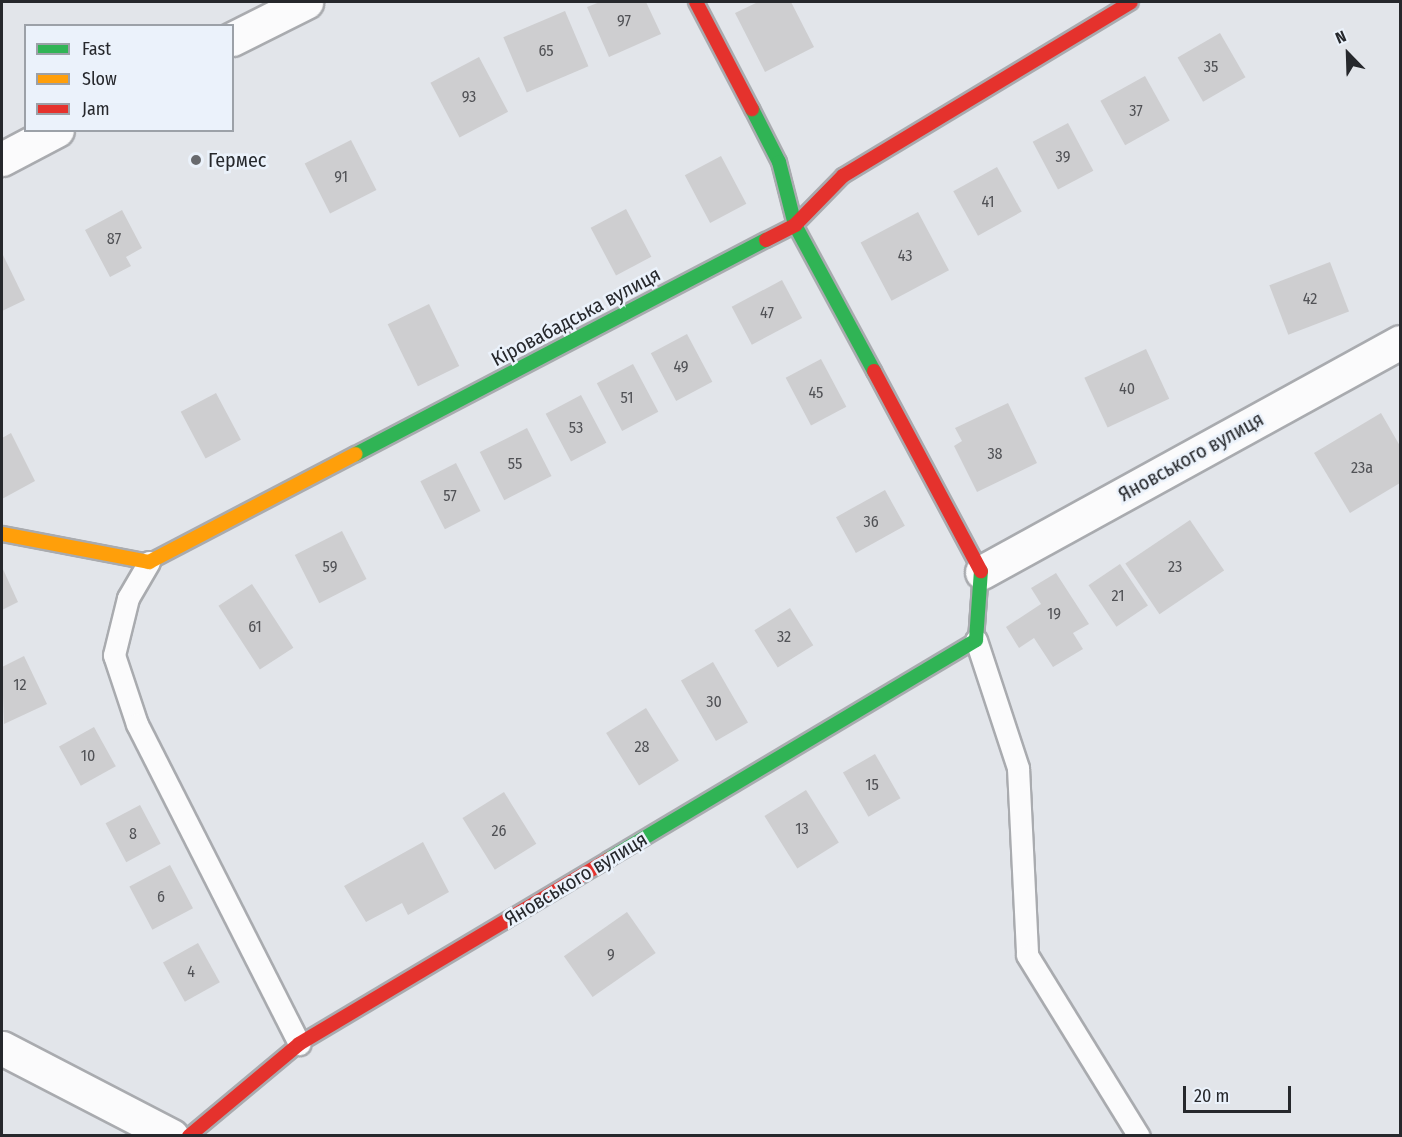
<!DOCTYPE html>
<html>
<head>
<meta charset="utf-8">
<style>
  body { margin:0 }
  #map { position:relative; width:1402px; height:1137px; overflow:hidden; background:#e2e5ea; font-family:"Fira Sans Condensed",sans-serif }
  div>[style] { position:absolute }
  .building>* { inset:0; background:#ceced0; transform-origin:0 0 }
  .roads { filter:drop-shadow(2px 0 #a9abaf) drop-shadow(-2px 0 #a9abaf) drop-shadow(0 2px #a9abaf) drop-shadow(0 -2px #a9abaf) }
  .lane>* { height:21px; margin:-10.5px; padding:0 10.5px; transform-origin:10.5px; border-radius:10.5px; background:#fbfbfc }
  .street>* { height:33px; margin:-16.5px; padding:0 16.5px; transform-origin:16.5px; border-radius:16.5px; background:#fbfbfc }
  .fast>* { height:14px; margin:-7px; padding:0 7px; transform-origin:7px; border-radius:7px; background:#30b455 }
  .slow>* { height:14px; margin:-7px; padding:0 7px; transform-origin:7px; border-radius:7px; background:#ff9f0a }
  .jam>* { height:14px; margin:-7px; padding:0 7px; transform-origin:7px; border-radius:7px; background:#e5322d }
  .dots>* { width:16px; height:16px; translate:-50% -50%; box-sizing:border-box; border:3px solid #ebf2fb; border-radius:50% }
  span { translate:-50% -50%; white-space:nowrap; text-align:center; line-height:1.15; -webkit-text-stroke:5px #ebf2fb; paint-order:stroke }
  .number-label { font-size:16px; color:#515256 }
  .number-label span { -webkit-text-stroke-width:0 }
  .poi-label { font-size:20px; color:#26282c }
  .left { translate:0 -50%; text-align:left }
  .street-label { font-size:20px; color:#26282c }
  .frame { position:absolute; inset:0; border:3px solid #26282c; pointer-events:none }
  .legend { position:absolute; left:24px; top:24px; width:210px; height:108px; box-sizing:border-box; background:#ebf2fb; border:2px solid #9ca1a8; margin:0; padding:8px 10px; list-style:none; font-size:18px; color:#26282c }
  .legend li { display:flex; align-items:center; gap:12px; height:30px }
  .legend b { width:30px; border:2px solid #9ca1a8 }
  .north { position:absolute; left:1318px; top:24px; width:60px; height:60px; -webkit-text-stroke:4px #ebf2fb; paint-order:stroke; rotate:337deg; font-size:16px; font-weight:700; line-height:24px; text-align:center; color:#26282c }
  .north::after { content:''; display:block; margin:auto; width:21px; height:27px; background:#26282c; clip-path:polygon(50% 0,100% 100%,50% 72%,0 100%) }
  .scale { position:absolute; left:1183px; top:1086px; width:108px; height:27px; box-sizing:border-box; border:3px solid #26282c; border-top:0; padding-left:8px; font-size:18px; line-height:21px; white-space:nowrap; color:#26282c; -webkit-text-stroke:4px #ebf2fb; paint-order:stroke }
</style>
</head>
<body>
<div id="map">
  <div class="building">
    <div style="clip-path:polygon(600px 2px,646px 2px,661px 34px,609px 57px,587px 7px)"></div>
    <div style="clip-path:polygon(758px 2px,791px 2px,814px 47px,765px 72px,735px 13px)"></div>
    <div style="left:565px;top:11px;width:60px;height:67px;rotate:67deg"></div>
    <div style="left:1220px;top:33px;width:51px;height:49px;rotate:60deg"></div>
    <div style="left:479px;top:57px;width:62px;height:55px;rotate:62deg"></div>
    <div style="left:1145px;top:76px;width:51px;height:51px;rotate:61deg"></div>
    <div style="left:1068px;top:123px;width:54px;height:40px;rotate:62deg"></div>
    <div style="left:351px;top:140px;width:56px;height:52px;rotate:63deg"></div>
    <div style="left:721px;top:156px;width:54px;height:41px;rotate:62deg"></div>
    <div style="left:997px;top:167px;width:51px;height:50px;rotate:61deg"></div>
    <div style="left:626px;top:209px;width:54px;height:40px;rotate:62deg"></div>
    <div style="clip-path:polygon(122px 210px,142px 248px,126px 257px,131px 266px,110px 277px,85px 230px)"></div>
    <div style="left:918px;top:212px;width:66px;height:65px;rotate:62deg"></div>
    <div style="clip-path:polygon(2px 253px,25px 300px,2px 311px)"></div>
    <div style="left:1330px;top:262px;width:53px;height:65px;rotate:69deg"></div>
    <div style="left:782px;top:280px;width:43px;height:57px;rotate:62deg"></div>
    <div style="left:429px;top:304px;width:69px;height:46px;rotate:64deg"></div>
    <div style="left:687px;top:334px;width:54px;height:41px;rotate:62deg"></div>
    <div style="left:1146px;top:349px;width:55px;height:68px;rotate:65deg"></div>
    <div style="left:821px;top:359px;width:54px;height:40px;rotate:62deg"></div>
    <div style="left:633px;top:364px;width:54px;height:41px;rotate:62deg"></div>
    <div style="left:216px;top:393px;width:53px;height:40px;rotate:62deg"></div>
    <div style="left:581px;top:395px;width:54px;height:40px;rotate:62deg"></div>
    <div style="clip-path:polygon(1008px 403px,1037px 463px,977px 492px,954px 446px,962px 441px,955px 428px)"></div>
    <div style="clip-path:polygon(1381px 413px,1400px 446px,1400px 483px,1350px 513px,1314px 453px)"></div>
    <div style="left:527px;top:428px;width:54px;height:53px;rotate:63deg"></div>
    <div style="clip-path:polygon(11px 433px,35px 481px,2px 499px,2px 438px)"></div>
    <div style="left:456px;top:463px;width:54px;height:40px;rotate:63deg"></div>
    <div style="left:885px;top:490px;width:41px;height:56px;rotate:61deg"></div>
    <div style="left:1190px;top:520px;width:61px;height:78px;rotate:56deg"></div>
    <div style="left:342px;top:531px;width:54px;height:53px;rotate:63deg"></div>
    <div style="left:1120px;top:564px;width:50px;height:38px;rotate:56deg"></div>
    <div style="clip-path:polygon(2px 567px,18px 602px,2px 610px)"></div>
    <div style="clip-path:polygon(1056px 573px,1089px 624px,1073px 633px,1083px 649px,1053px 667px,1034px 638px,1019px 648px,1006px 627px,1041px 604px,1031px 588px)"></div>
    <div style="left:252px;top:584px;width:76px;height:40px;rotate:57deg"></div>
    <div style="left:790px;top:608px;width:44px;height:42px;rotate:58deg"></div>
    <div style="clip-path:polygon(24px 656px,47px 704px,4px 724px,2px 667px)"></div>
    <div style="left:713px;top:662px;width:70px;height:37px;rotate:60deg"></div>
    <div style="left:646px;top:708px;width:62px;height:47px;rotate:58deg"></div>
    <div style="left:94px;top:727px;width:45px;height:40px;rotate:61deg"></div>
    <div style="left:875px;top:754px;width:51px;height:37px;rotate:60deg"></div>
    <div style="left:806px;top:790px;width:62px;height:49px;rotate:58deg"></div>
    <div style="left:504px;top:792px;width:61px;height:49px;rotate:58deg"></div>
    <div style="left:140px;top:805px;width:44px;height:39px;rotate:62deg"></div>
    <div style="clip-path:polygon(423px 842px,449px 892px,408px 915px,402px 903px,366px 922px,344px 886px)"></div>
    <div style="left:170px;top:865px;width:49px;height:46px;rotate:62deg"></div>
    <div style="left:627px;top:912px;width:50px;height:77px;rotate:55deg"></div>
    <div style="left:198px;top:943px;width:45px;height:40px;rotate:61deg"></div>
  </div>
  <div class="roads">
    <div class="lane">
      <div style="left:149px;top:562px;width:42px;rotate:120.3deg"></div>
      <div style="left:128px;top:598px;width:59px;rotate:103.8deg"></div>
      <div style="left:114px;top:655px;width:73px;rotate:71.6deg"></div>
      <div style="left:137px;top:724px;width:359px;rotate:63.1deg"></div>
      <div style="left:976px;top:640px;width:135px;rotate:71.8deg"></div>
      <div style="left:1018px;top:768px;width:187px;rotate:87.2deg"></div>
      <div style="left:1027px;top:955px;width:213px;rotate:58.3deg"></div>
    </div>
    <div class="street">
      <div style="left:232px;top:39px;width:83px;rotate:-26.6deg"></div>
      <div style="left:2px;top:159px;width:62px;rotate:-27.8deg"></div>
      <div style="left:982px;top:572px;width:477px;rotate:-28.8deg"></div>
      <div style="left:2px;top:1048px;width:191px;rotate:27.4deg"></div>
    </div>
    <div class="fast">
      <div style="left:752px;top:109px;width:59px;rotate:63deg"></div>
      <div style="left:779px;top:162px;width:65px;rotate:75.7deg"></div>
      <div style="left:795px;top:225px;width:166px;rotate:61.6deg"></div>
      <div style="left:356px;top:454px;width:462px;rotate:-27.6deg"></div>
      <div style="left:609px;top:859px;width:427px;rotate:-30.8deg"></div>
      <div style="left:976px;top:640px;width:69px;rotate:-85.9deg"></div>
    </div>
    <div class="slow">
      <div style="left:2px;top:534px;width:150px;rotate:10.8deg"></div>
      <div style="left:149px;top:562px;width:233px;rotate:-27.6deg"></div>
    </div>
    <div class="jam">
      <div style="left:696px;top:2px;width:121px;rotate:62.4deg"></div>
      <div style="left:766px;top:240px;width:33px;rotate:-27deg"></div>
      <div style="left:795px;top:225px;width:69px;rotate:-45.6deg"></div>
      <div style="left:843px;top:176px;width:336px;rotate:-31.1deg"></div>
      <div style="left:874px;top:371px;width:227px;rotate:61.9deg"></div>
      <div style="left:189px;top:1136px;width:143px;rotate:-39.9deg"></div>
      <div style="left:299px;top:1044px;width:361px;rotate:-30.8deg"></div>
    </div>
  </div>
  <div class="dots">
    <div style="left:196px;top:160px;background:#686a6e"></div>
  </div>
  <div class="number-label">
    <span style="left:624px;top:21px">97</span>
    <span style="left:546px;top:51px">65</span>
    <span style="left:1211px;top:67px">35</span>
    <span style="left:469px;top:97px">93</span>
    <span style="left:1136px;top:111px">37</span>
    <span style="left:1063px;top:157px">39</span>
    <span style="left:341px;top:177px">91</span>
    <span style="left:988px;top:202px">41</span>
    <span style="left:114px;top:239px">87</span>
    <span style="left:905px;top:256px">43</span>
    <span style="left:1310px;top:299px">42</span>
    <span style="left:767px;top:313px">47</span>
    <span style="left:681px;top:367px">49</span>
    <span style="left:1127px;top:389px">40</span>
    <span style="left:816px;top:393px">45</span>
    <span style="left:627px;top:398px">51</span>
    <span style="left:576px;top:428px">53</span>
    <span style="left:995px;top:454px">38</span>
    <span style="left:515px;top:464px">55</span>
    <span style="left:1362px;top:468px">23а</span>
    <span style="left:450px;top:496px">57</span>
    <span style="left:871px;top:522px">36</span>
    <span style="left:330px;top:567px">59</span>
    <span style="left:1175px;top:567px">23</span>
    <span style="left:1118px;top:596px">21</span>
    <span style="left:1054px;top:614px">19</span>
    <span style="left:255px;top:627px">61</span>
    <span style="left:784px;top:637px">32</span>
    <span style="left:20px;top:685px">12</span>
    <span style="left:714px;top:702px">30</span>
    <span style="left:642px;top:747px">28</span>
    <span style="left:88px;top:756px">10</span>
    <span style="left:872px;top:785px">15</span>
    <span style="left:802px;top:829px">13</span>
    <span style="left:499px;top:831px">26</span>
    <span style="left:133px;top:834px">8</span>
    <span style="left:161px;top:897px">6</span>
    <span style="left:611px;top:955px">9</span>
    <span style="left:191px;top:972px">4</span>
  </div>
  <div class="poi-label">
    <span class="left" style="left:208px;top:160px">Гермес</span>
  </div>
  <div class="street-label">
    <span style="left:576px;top:317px;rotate:-28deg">Кіровабадська вулиця</span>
    <span style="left:1191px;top:457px;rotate:-29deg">Яновського вулиця</span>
    <span style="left:576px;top:879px;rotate:-31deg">Яновського вулиця</span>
  </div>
  <div class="frame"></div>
  <ul class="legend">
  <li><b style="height:8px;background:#30b455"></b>Fast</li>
  <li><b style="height:8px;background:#ff9f0a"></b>Slow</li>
  <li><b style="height:8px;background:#e5322d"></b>Jam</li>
  </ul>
  <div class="north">N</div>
  <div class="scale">20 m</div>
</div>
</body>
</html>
